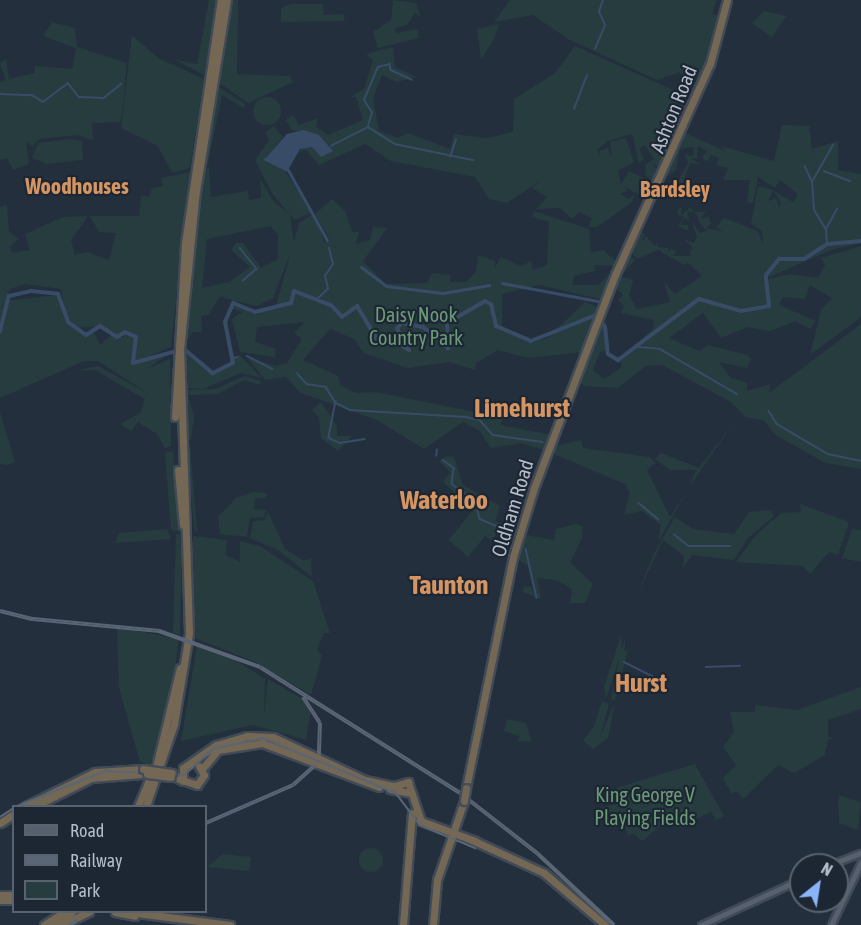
<!DOCTYPE html>
<html>
<head>
<meta charset="utf-8">
<style>
  body { margin:0 }
  #map { position:relative; width:861px; height:925px; overflow:hidden; background:#242f3e; font-family:"Asap Condensed",sans-serif }
  div>[style] { position:absolute }
  .green>* { inset:0; background:#263c3f }
  .round { border-radius:50% }
  .water>* { inset:0; background:#394c67 }
  .stream>* { height:1.5px; margin:-0.75px; padding:0 0.75px; transform-origin:0.75px; border-radius:0.75px; background:#394c67 }
  .canal>* { height:3px; margin:-1.5px; padding:0 1.5px; transform-origin:1.5px; border-radius:1.5px; background:#394c67 }
  .river>* { height:4px; margin:-2px; padding:0 2px; transform-origin:2px; border-radius:2px; background:#394c67 }
  .roads { filter:drop-shadow(2px 0 #414a57) drop-shadow(-2px 0 #414a57) drop-shadow(0 2px #414a57) drop-shadow(0 -2px #414a57) }
  .major>* { height:5px; margin:-2.5px; padding:0 2.5px; transform-origin:2.5px; border-radius:2.5px; background:#56606e }
  .highway>* { height:7px; margin:-3.5px; padding:0 3.5px; transform-origin:3.5px; border-radius:3.5px; background:#746855 }
  .tram>* { height:1.5px; margin:-0.75px; padding:0 0.75px; transform-origin:0.75px; border-radius:0.75px; background:#5a6575 }
  .rail>* { height:4px; margin-top:-2px; transform-origin:0; background:repeating-linear-gradient(90deg,#1d2633 0 4.5px,#5a6575 0 9px); box-sizing:border-box; border-block:2px solid #5a6575 }
  .bridges { filter:drop-shadow(2px 0 #434c59) drop-shadow(-2px 0 #434c59) drop-shadow(0 2px #434c59) drop-shadow(0 -2px #434c59) }
  .highway-bridge>* { height:7px; margin:-3.5px; padding:0 3.5px; transform-origin:3.5px; border-radius:3.5px; background:#746855 }
  span { translate:-50% -50%; white-space:nowrap; text-align:center; line-height:1.15; -webkit-text-stroke:4.5px #1d2633; paint-order:stroke }
  .street-label { font-size:20px; color:#b4bcc9 }
  .park-label { font-size:20px; color:#6b9a76 }
  .quarter-label { font-size:22px; color:#d59563; font-weight:700 }
  .district-label { font-size:26px; color:#d59563; font-weight:700 }
  .legend { position:absolute; left:12px; top:805px; width:195px; height:108px; box-sizing:border-box; background:#1d2633; border:2px solid #59626f; margin:0; padding:8px 10px; list-style:none; font-size:18px; color:#b4bcc9 }
  .legend li { display:flex; align-items:center; gap:12px; height:30px }
  .legend b { width:30px; border:2px solid #59626f }
  .north { position:absolute; left:789px; top:853px; width:60px; height:60px; box-sizing:border-box; background:#1d2633; border:2px solid #59626f; border-radius:50%; rotate:30deg; font-size:16px; font-weight:700; line-height:24px; text-align:center; color:#b4bcc9 }
  .north::after { content:''; display:block; margin:auto; width:21px; height:27px; background:#8ab4f8; clip-path:polygon(50% 0,100% 100%,50% 72%,0 100%) }
</style>
</head>
<body>
<div id="map">
  <div class="green">
    <div style="clip-path:polygon(209px 0,218px 0,204px 75px,176px 60px,197px 64px)"></div>
    <div style="clip-path:polygon(229px 0,238px 0,237px 74px,290px 76px,293px 82px,248px 103px,215px 80px)"></div>
    <div style="clip-path:polygon(393px 0,416px 3px,421px 18px,415px 13px,407px 25px,395px 28px,396px 33px,417px 29px,419px 38px,378px 48px,373px 32px,391px 20px)"></div>
    <div style="clip-path:polygon(510px 0,717px 0,712px 14px,721px 16px,702px 75px,686px 84px,680px 72px,657px 80px,568px 39px,533px 15px,494px 22px)"></div>
    <div style="clip-path:polygon(291px 4px,323px 4px,324px 15px,345px 14px,344px 21px,281px 22px,281px 8px)"></div>
    <div style="clip-path:polygon(764px 11px,786px 16px,772px 37px,752px 23px)"></div>
    <div style="clip-path:polygon(52px 22px,75px 28px,77px 47px,127px 63px,122px 114px,120px 122px,92px 123px,93px 140px,77px 135px,40px 139px,32px 146px,26px 142px,29px 164px,13px 170px,7px 158px,0 160px,0 82px,6px 80px,0 63px,6px 59px,9px 79px,35px 73px,35px 66px,72px 69px,76px 48px,43px 36px)"></div>
    <div style="clip-path:polygon(499px 24px,494px 39px,481px 60px,477px 29px)"></div>
    <div style="clip-path:polygon(132px 35px,158px 58px,204px 79px,190px 168px,172px 173px,158px 146px,121px 128px)"></div>
    <div style="clip-path:polygon(575px 46px,680px 93px,687px 113px,676px 139px,670px 137px,660px 167px,651px 164px,659px 170px,651px 180px,645px 175px,646px 164px,654px 159px,645px 145px,639px 148px,644px 159px,639px 163px,632px 134px,608px 141px,597px 150px,601px 158px,599px 151px,608px 148px,612px 158px,610px 142px,626px 138px,634px 162px,618px 171px,621px 184px,629px 171px,645px 179px,641px 196px,625px 187px,627px 191px,620px 194px,629px 199px,634px 195px,635px 195px,632px 202px,597px 227px,589px 227px,592px 218px,579px 212px,572px 219px,560px 208px,536px 209px,547px 197px,532px 188px,540px 181px,507px 203px,489px 199px,475px 177px,391px 161px,365px 144px,319px 165px,306px 150px,293px 155px,308px 146px,333px 151px,322px 139px,292px 130px,286px 120px,293px 115px,299px 125px,318px 118px,316px 127px,328px 135px,363px 120px,356px 97px,350px 97px,364px 89px,373px 60px,366px 55px,376px 51px,393px 47px,395px 67px,416px 77px,396px 82px,382px 75px,373px 99px,379px 131px,398px 138px,408px 133px,450px 149px,454px 134px,487px 138px,513px 132px,514px 99px,555px 73px)"></div>
    <div style="clip-path:polygon(214px 84px,245px 104px,244px 108px,222px 95px,208px 164px,202px 165px)"></div>
    <div class="round" style="left:253px;top:97px;width:28px;height:28px"></div>
    <div style="clip-path:polygon(782px 125px,809px 126px,812px 149px,838px 141px,838px 170px,861px 174px,861px 243px,831px 250px,760px 281px,790px 274px,818px 278px,825px 265px,821px 258px,861px 246px,861px 317px,810px 355px,821px 310px,832px 298px,810px 285px,805px 299px,783px 297px,779px 305px,816px 321px,810px 329px,795px 321px,770px 331px,748px 327px,721px 338px,703px 313px,669px 338px,699px 351px,708px 345px,747px 355px,751px 359px,747px 368px,719px 362px,731px 378px,747px 383px,747px 391px,770px 384px,769px 393px,861px 324px,861px 469px,826px 463px,777px 436px,763px 420px,745px 417px,731px 402px,662px 365px,646px 366px,618px 388px,584px 386px,576px 379px,590px 361px,586px 356px,603px 312px,608px 350px,600px 352px,593px 370px,604px 379px,622px 367px,620px 358px,654px 328px,653px 320px,621px 313px,624px 306px,618px 300px,623px 295px,613px 285px,627px 254px,635px 260px,621px 276px,633px 280px,629px 296px,637px 309px,670px 302px,664px 282px,675px 294px,702px 276px,689px 263px,684px 265px,658px 250px,637px 259px,630px 251px,636px 237px,642px 236px,639px 231px,645px 234px,641px 243px,646px 236px,655px 246px,658px 242px,657px 247px,669px 248px,668px 253px,671px 249px,677px 252px,673px 256px,691px 256px,690px 249px,694px 250px,685px 239px,694px 243px,697px 237px,692px 222px,700px 233px,708px 230px,705px 229px,699px 222px,697px 215px,693px 212px,687px 212px,690px 221px,684px 218px,681px 225px,688px 225px,688px 231px,678px 226px,684px 217px,678px 215px,678px 209px,682px 207px,681px 216px,690px 207px,685px 200px,694px 212px,706px 212px,701px 218px,709px 217px,711px 224px,705px 228px,723px 231px,716px 227px,724px 218px,758px 231px,763px 245px,762px 231px,751px 224px,758px 186px,773px 190px,768px 201px,777px 198px,779px 208px,781px 203px,774px 191px,793px 202px,798px 194px,780px 180px,775px 188px,758px 177px,753px 203px,747px 202px,750px 180px,723px 180px,728px 168px,716px 165px,719px 158px,711px 155px,707px 162px,702px 157px,707px 151px,698px 146px,697px 158px,691px 159px,702px 165px,690px 163px,680px 191px,673px 190px,688px 163px,685px 155px,693px 156px,694px 154px,693px 147px,680px 149px,676px 170px,666px 177px,683px 132px,725px 151px,721px 146px,774px 161px)"></div>
    <div style="clip-path:polygon(274px 126px,283px 137px,264px 161px,284px 169px,312px 212px,295px 220px,273px 195px,255px 160px,269px 140px,265px 132px)"></div>
    <div style="clip-path:polygon(68px 139px,82px 141px,83px 160px,47px 164px,32px 158px,38px 143px)"></div>
    <div style="clip-path:polygon(evenodd,209px 167px,211px 197px,248px 191px,249px 200px,261px 198px,260px 179px,274px 202px,290px 214px,294px 244px,273px 298px,257px 306px,220px 297px,208px 315px,201px 316px,202px 332px,193px 332px,183px 345px,202px 169px,209px 167px,271px 226px,278px 235px,278px 259px,261px 268px,243px 243px,236px 243px,231px 250px,250px 267px,229px 282px,202px 288px,207px 239px,271px 226px)"></div>
    <div style="clip-path:polygon(evenodd,190px 172px,171px 347px,131px 364px,171px 352px,147px 369px,170px 359px,171px 446px,165px 448px,157px 434px,138px 422px,131px 431px,120px 424px,140px 413px,145px 399px,95px 370px,75px 371px,98px 366px,149px 394px,98px 361px,84px 361px,0 398px,0 207px,7px 205px,9px 231px,18px 239px,10px 247px,12px 253px,30px 250px,25px 234px,63px 217px,88px 216px,71px 240px,75px 255px,88px 252px,109px 260px,116px 233px,99px 232px,90px 216px,139px 216px,141px 195px,149px 197px,152px 188px,163px 186px,161px 178px,190px 172px,25px 284px,61px 289px,65px 313px,76px 328px,99px 326px,119px 336px,124px 331px,124px 337px,110px 336px,100px 345px,94px 332px,85px 335px,67px 322px,58px 295px,5px 301px,10px 289px,25px 284px)"></div>
    <div style="clip-path:polygon(332px 199px,345px 211px,352px 232px,359px 232px,356px 244px,370px 240px,373px 227px,387px 228px,363px 261px,386px 284px,427px 283px,432px 273px,450px 275px,450px 282px,466px 282px,476px 272px,478px 255px,495px 261px,495px 268px,501px 257px,521px 266px,531px 261px,533px 270px,547px 265px,549px 222px,532px 217px,534px 211px,589px 229px,591px 252px,603px 250px,617px 262px,626px 247px,618px 266px,594px 265px,595px 271px,574px 276px,572px 285px,598px 285px,615px 270px,604px 300px,539px 285px,502px 294px,502px 326px,532px 343px,547px 338px,585px 302px,597px 307px,600px 311px,583px 352px,528px 358px,498px 350px,476px 363px,475px 370px,449px 362px,408px 368px,364px 353px,354px 339px,330px 329px,303px 360px,338px 376px,340px 385px,356px 393px,376px 392px,495px 416px,502px 407px,524px 405px,525px 416px,505px 413px,500px 425px,552px 435px,546px 451px,521px 443px,491px 448px,480px 431px,463px 422px,424px 449px,377px 420px,301px 393px,286px 377px,265px 380px,247px 357px,276px 366px,287px 363px,302px 339px,294px 333px,305px 322px,257px 327px,255px 342px,276px 349px,275px 357px,240px 352px,232px 319px,243px 312px,229px 308px,238px 306px,257px 315px,276px 306px,299px 223px,313px 214px,325px 243px,330px 240px,315px 214px)"></div>
    <div style="clip-path:polygon(184px 352px,213px 375px,239px 355px,262px 378px,241px 373px,203px 389px,186px 388px)"></div>
    <div style="clip-path:polygon(245px 376px,261px 381px,260px 385px,244px 380px,218px 394px,188px 395px,194px 417px,191px 440px,183px 443px,182px 390px,215px 389px)"></div>
    <div style="clip-path:polygon(321px 402px,337px 426px,337px 436px,352px 436px,338px 451px,321px 438px,319px 417px,312px 410px)"></div>
    <div style="clip-path:polygon(0 412px,15px 462px,7px 465px,0 464px)"></div>
    <div style="clip-path:polygon(735px 421px,689px 487px,696px 470px,670px 470px,655px 459px,661px 453px,699px 468px)"></div>
    <div style="clip-path:polygon(581px 440px,583px 448px,650px 457px,655px 463px,647px 470px,670px 517px,689px 488px,658px 542px,661px 525px,642px 511px,624px 515px,630px 492px,625px 484px,549px 452px,551px 447px)"></div>
    <div style="clip-path:polygon(190px 445px,197px 530px,195px 532px,185px 447px)"></div>
    <div style="clip-path:polygon(173px 451px,175px 482px,180px 532px,171px 530px,165px 453px)"></div>
    <div style="clip-path:polygon(447px 456px,454px 457px,463px 485px,500px 506px,495px 521px,514px 527px,516px 538px,498px 531px,492px 541px,485px 536px,468px 557px,449px 540px,473px 510px,443px 482px,450px 472px,439px 461px)"></div>
    <div style="clip-path:polygon(253px 492px,267px 493px,266px 498px,255px 498px,254px 509px,266px 510px,264px 517px,250px 518px,247px 537px,220px 534px,218px 517px,236px 498px)"></div>
    <div style="clip-path:polygon(800px 504px,849px 522px,838px 555px,829px 552px,810px 574px,803px 566px,736px 562px,756px 535px,781px 513px,801px 512px)"></div>
    <div style="clip-path:polygon(771px 510px,774px 516px,748px 538px,734px 560px,692px 555px,683px 568px,684px 556px,663px 540px,637px 595px,653px 555px,675px 517px,693px 529px,734px 534px,749px 512px)"></div>
    <div style="clip-path:polygon(268px 512px,285px 549px,304px 561px,311px 558px,312px 577px,278px 550px,250px 538px,253px 521px,264px 520px)"></div>
    <div style="clip-path:polygon(576px 524px,583px 526px,582px 538px,570px 562px,593px 584px,585px 603px,570px 603px,572px 589px,556px 580px,537px 578px,541px 599px,523px 592px,524px 586px,531px 587px,534px 595px,528px 566px,517px 558px,521px 534px,554px 540px,556px 529px)"></div>
    <div style="clip-path:polygon(167px 529px,171px 539px,115px 543px,119px 533px)"></div>
    <div style="clip-path:polygon(852px 529px,861px 530px,861px 562px,842px 558px)"></div>
    <div style="clip-path:polygon(176px 534px,181px 535px,182px 547px,180px 635px,173px 633px)"></div>
    <div style="clip-path:polygon(193px 536px,227px 540px,226px 555px,240px 562px,240px 541px,260px 546px,313px 581px,330px 633px,324px 633px,317px 650px,322px 656px,311px 695px,255px 662px,192px 637px)"></div>
    <div style="clip-path:polygon(117px 627px,179px 639px,171px 697px,151px 766px,140px 762px,119px 688px)"></div>
    <div style="clip-path:polygon(621px 635px,622px 648px,626px 636px,624px 652px,628px 650px,615px 700px,611px 700px,619px 659px,606px 699px,604px 687px)"></div>
    <div style="clip-path:polygon(197px 646px,234px 659px,265px 679px,264px 717px,268px 679px,304px 700px,311px 708px,306px 740px,253px 725px,181px 741px)"></div>
    <div style="clip-path:polygon(861px 687px,861px 709px,828px 720px,828px 737px,835px 738px,828px 740px,825px 755px,794px 773px,778px 765px,743px 799px,737px 791px,732px 794px,723px 778px,736px 765px,723px 747px,734px 732px,730px 712px,755px 712px,755px 705px,797px 710px)"></div>
    <div style="clip-path:polygon(602px 701px,609px 704px,600px 737px,615px 702px,608px 738px,593px 749px,583px 741px,594px 726px)"></div>
    <div style="clip-path:polygon(507px 719px,526px 723px,532px 742px,517px 741px,520px 736px,504px 731px)"></div>
    <div style="clip-path:polygon(695px 764px,724px 816px,716px 820px,711px 812px,688px 823px,674px 814px,642px 841px,634px 834px,628px 836px,620px 813px,595px 821px,600px 808px,616px 804px,616px 788px)"></div>
    <div style="clip-path:polygon(838px 795px,861px 802px,858px 830px,839px 823px)"></div>
    <div class="round" style="left:359px;top:848px;width:24px;height:24px"></div>
    <div style="clip-path:polygon(223px 854px,251px 857px,249px 871px,207px 867px)"></div>
  </div>
  <div class="water">
    <div style="clip-path:polygon(304px 130px,319px 135px,333px 151px,321px 157px,312px 147px,300px 149px,288px 170px,265px 159px,287px 134px)"></div>
  </div>
  <div class="stream">
    <div style="left:595px;top:49px;width:26px;rotate:-67deg"></div>
    <div style="left:605px;top:25px;width:14px;rotate:-115deg"></div>
    <div style="left:599px;top:12px;width:13px;rotate:-72deg"></div>
    <div style="left:0;top:94px;width:32px;rotate:2deg"></div>
    <div style="left:32px;top:95px;width:13px;rotate:32deg"></div>
    <div style="left:43px;top:102px;width:31px;rotate:-37deg"></div>
    <div style="left:68px;top:83px;width:18px;rotate:52deg"></div>
    <div style="left:79px;top:97px;width:25px;rotate:2deg"></div>
    <div style="left:105px;top:97px;width:21px;rotate:-39deg"></div>
    <div style="left:574px;top:109px;width:36px;rotate:-69deg"></div>
    <div style="left:368px;top:126px;width:14px;rotate:-73deg"></div>
    <div style="left:372px;top:113px;width:15px;rotate:-122deg"></div>
    <div style="left:364px;top:100px;width:36px;rotate:-67deg"></div>
    <div style="left:378px;top:67px;width:12px;rotate:-14deg"></div>
    <div style="left:390px;top:64px;width:6px;rotate:81deg"></div>
    <div style="left:391px;top:70px;width:23px;rotate:25deg"></div>
    <div style="left:331px;top:146px;width:42px;rotate:-27.2deg"></div>
    <div style="left:368px;top:127px;width:32px;rotate:32deg"></div>
    <div style="left:395px;top:144px;width:80px;rotate:11.6deg"></div>
    <div style="left:450px;top:157px;width:18px;rotate:-71deg"></div>
    <div style="left:805px;top:166px;width:17px;rotate:65deg"></div>
    <div style="left:824px;top:171px;width:28px;rotate:21deg"></div>
    <div style="left:826px;top:229px;width:23px;rotate:-61deg"></div>
    <div style="left:827px;top:244px;width:14px;rotate:-94deg"></div>
    <div style="left:826px;top:230px;width:23px;rotate:-121deg"></div>
    <div style="left:814px;top:210px;width:28px;rotate:-94deg"></div>
    <div style="left:812px;top:182px;width:43px;rotate:-60.4deg"></div>
    <div style="left:240px;top:248px;width:27px;rotate:51deg"></div>
    <div style="left:257px;top:269px;width:18px;rotate:139deg"></div>
    <div style="left:316px;top:300px;width:16px;rotate:-43deg"></div>
    <div style="left:328px;top:289px;width:13px;rotate:-103deg"></div>
    <div style="left:325px;top:276px;width:14px;rotate:-56deg"></div>
    <div style="left:333px;top:264px;width:16px;rotate:-104deg"></div>
    <div style="left:639px;top:347px;width:21px;rotate:5deg"></div>
    <div style="left:660px;top:349px;width:89px;rotate:30.3deg"></div>
    <div style="left:247px;top:356px;width:28px;rotate:27deg"></div>
    <div style="left:234px;top:358px;width:4px;rotate:-14deg"></div>
    <div style="left:297px;top:373px;width:15px;rotate:48deg"></div>
    <div style="left:307px;top:384px;width:19px;rotate:9deg"></div>
    <div style="left:326px;top:387px;width:19px;rotate:58deg"></div>
    <div style="left:336px;top:403px;width:16px;rotate:27deg"></div>
    <div style="left:350px;top:410px;width:116px;rotate:3.5deg"></div>
    <div style="left:466px;top:417px;width:14px;rotate:12deg"></div>
    <div style="left:480px;top:420px;width:20px;rotate:49deg"></div>
    <div style="left:493px;top:435px;width:50px;rotate:8deg"></div>
    <div style="left:336px;top:401px;width:38px;rotate:101deg"></div>
    <div style="left:329px;top:438px;width:12px;rotate:24deg"></div>
    <div style="left:340px;top:443px;width:25px;rotate:-9deg"></div>
    <div style="left:769px;top:411px;width:15px;rotate:58deg"></div>
    <div style="left:777px;top:424px;width:59px;rotate:30.5deg"></div>
    <div style="left:828px;top:454px;width:34px;rotate:12deg"></div>
    <div style="left:436px;top:456px;width:6px;rotate:-81deg"></div>
    <div style="left:443px;top:460px;width:14px;rotate:36deg"></div>
    <div style="left:454px;top:468px;width:16px;rotate:97deg"></div>
    <div style="left:452px;top:484px;width:30px;rotate:37deg"></div>
    <div style="left:476px;top:502px;width:17px;rotate:77deg"></div>
    <div style="left:480px;top:519px;width:34px;rotate:23deg"></div>
    <div style="left:639px;top:503px;width:25px;rotate:40deg"></div>
    <div style="left:674px;top:534px;width:19px;rotate:39deg"></div>
    <div style="left:689px;top:546px;width:41px"></div>
    <div style="left:526px;top:549px;width:50px;rotate:77.3deg"></div>
    <div style="left:624px;top:662px;width:47px;rotate:26.6deg"></div>
    <div style="left:706px;top:667px;width:34px;rotate:-2deg"></div>
  </div>
  <div class="canal">
    <div style="left:265px;top:159px;width:25px;rotate:26deg"></div>
    <div style="left:288px;top:170px;width:80px;rotate:60.9deg"></div>
    <div style="left:361px;top:267px;width:31px;rotate:37deg"></div>
    <div style="left:386px;top:286px;width:57px;rotate:7deg"></div>
    <div style="left:443px;top:293px;width:47px;rotate:-9.9deg"></div>
    <div style="left:502px;top:283px;width:97px;rotate:10.7deg"></div>
  </div>
  <div class="river">
    <div style="left:0;top:331px;width:36px;rotate:-76deg"></div>
    <div style="left:9px;top:296px;width:23px;rotate:-13deg"></div>
    <div style="left:31px;top:291px;width:27px;rotate:6deg"></div>
    <div style="left:58px;top:294px;width:30px;rotate:70deg"></div>
    <div style="left:68px;top:322px;width:22px;rotate:36deg"></div>
    <div style="left:86px;top:335px;width:17px;rotate:-33deg"></div>
    <div style="left:100px;top:326px;width:20px;rotate:33deg"></div>
    <div style="left:117px;top:337px;width:9px;rotate:-32deg"></div>
    <div style="left:125px;top:332px;width:12px;rotate:24deg"></div>
    <div style="left:136px;top:337px;width:26px;rotate:97deg"></div>
    <div style="left:133px;top:363px;width:53px;rotate:-15.4deg"></div>
    <div style="left:184px;top:349px;width:38px;rotate:40deg"></div>
    <div style="left:213px;top:373px;width:22px;rotate:-27deg"></div>
    <div style="left:233px;top:363px;width:42px;rotate:-101deg"></div>
    <div style="left:225px;top:322px;width:21px;rotate:-67deg"></div>
    <div style="left:233px;top:303px;width:24px;rotate:22deg"></div>
    <div style="left:255px;top:312px;width:37px;rotate:-14deg"></div>
    <div style="left:291px;top:303px;width:12px;rotate:-76deg"></div>
    <div style="left:294px;top:291px;width:40px;rotate:21deg"></div>
    <div style="left:331px;top:305px;width:16px;rotate:47deg"></div>
    <div style="left:342px;top:317px;width:19px;rotate:-36deg"></div>
    <div style="left:357px;top:306px;width:41px;rotate:59deg"></div>
    <div style="left:378px;top:341px;width:12px;rotate:-9deg"></div>
    <div style="left:390px;top:339px;width:22px;rotate:30deg"></div>
    <div style="left:409px;top:350px;width:25px;rotate:-119deg"></div>
    <div style="left:397px;top:328px;width:7px;rotate:-45deg"></div>
    <div style="left:402px;top:323px;width:21px;rotate:11deg"></div>
    <div style="left:423px;top:327px;width:33px;rotate:40deg"></div>
    <div style="left:448px;top:348px;width:25px;rotate:-92deg"></div>
    <div style="left:447px;top:323px;width:44px;rotate:-30.1deg"></div>
    <div style="left:485px;top:301px;width:7px;rotate:27deg"></div>
    <div style="left:491px;top:304px;width:23px;rotate:77deg"></div>
    <div style="left:496px;top:326px;width:38px;rotate:23deg"></div>
    <div style="left:531px;top:341px;width:70px;rotate:-21.8deg"></div>
    <div style="left:596px;top:315px;width:15px;rotate:53deg"></div>
    <div style="left:605px;top:327px;width:27px;rotate:84deg"></div>
    <div style="left:608px;top:354px;width:12px;rotate:31deg"></div>
    <div style="left:618px;top:360px;width:101px;rotate:-37deg"></div>
    <div style="left:699px;top:299px;width:44px;rotate:15.9deg"></div>
    <div style="left:741px;top:311px;width:28px;rotate:-10deg"></div>
    <div style="left:769px;top:306px;width:31px;rotate:-96deg"></div>
    <div style="left:766px;top:275px;width:21px;rotate:-51deg"></div>
    <div style="left:779px;top:259px;width:25px"></div>
    <div style="left:804px;top:259px;width:27px;rotate:-33deg"></div>
    <div style="left:827px;top:244px;width:34px;rotate:-5deg"></div>
  </div>
  <div class="roads">
    <div class="major">
      <div style="left:829px;top:865px;width:34px;rotate:-21deg"></div>
      <div style="left:701px;top:925px;width:110px;rotate:-24.7deg"></div>
      <div style="left:831px;top:925px;width:70px;rotate:-64.5deg"></div>
    </div>
    <div class="highway">
      <div style="left:175px;top:417px;width:174px;rotate:-86.7deg"></div>
      <div style="left:185px;top:243px;width:246px;rotate:-81.6deg"></div>
      <div style="left:178px;top:470px;width:55px;rotate:84.8deg"></div>
      <div style="left:202px;top:769px;width:25px;rotate:-50deg"></div>
      <div style="left:218px;top:750px;width:45px;rotate:-9deg"></div>
      <div style="left:262px;top:743px;width:125px;rotate:20.6deg"></div>
      <div style="left:155px;top:771px;width:106px;rotate:-76.4deg"></div>
      <div style="left:179px;top:779px;width:19px;rotate:18deg"></div>
      <div style="left:197px;top:785px;width:12px;rotate:-55deg"></div>
      <div style="left:204px;top:775px;width:10px;rotate:-119deg"></div>
      <div style="left:183px;top:781px;width:13px;rotate:-90deg"></div>
      <div style="left:183px;top:768px;width:40px;rotate:-34.9deg"></div>
      <div style="left:216px;top:745px;width:32px;rotate:-16deg"></div>
      <div style="left:247px;top:736px;width:26px;rotate:2deg"></div>
      <div style="left:273px;top:737px;width:102px;rotate:25.1deg"></div>
      <div style="left:365px;top:780px;width:30px;rotate:12deg"></div>
      <div style="left:394px;top:786px;width:15px;rotate:-16deg"></div>
      <div style="left:408px;top:782px;width:41px;rotate:71.6deg"></div>
      <div style="left:421px;top:821px;width:58px;rotate:20.3deg"></div>
      <div style="left:466px;top:788px;width:236px;rotate:-78.5deg"></div>
      <div style="left:513px;top:557px;width:72px;rotate:-73.1deg"></div>
      <div style="left:534px;top:488px;width:228px;rotate:-69.2deg"></div>
      <div style="left:615px;top:275px;width:231px;rotate:-65.8deg"></div>
      <div style="left:710px;top:64px;width:66px;rotate:-75.1deg"></div>
      <div style="left:390px;top:789px;width:20px;rotate:11deg"></div>
      <div style="left:26px;top:806px;width:77px;rotate:-26.2deg"></div>
      <div style="left:95px;top:772px;width:48px;rotate:-3.6deg"></div>
      <div style="left:35px;top:806px;width:63px;rotate:-26.6deg"></div>
      <div style="left:91px;top:778px;width:51px;rotate:-4.5deg"></div>
      <div style="left:138px;top:806px;width:38px;rotate:-67deg"></div>
      <div style="left:146px;top:806px;width:87px;rotate:-71.1deg"></div>
      <div style="left:174px;top:724px;width:92px;rotate:-80.6deg"></div>
      <div style="left:189px;top:633px;width:283px;rotate:-91.8deg"></div>
      <div style="left:180px;top:350px;width:160px;rotate:-84.3deg"></div>
      <div style="left:196px;top:191px;width:193px;rotate:-80.8deg"></div>
      <div style="left:0;top:823px;width:17px;rotate:-33deg"></div>
      <div style="left:472px;top:840px;width:79px;rotate:24.6deg"></div>
      <div style="left:544px;top:873px;width:80px;rotate:40.4deg"></div>
      <div style="left:0;top:895px;width:14px"></div>
      <div style="left:0;top:900px;width:14px"></div>
      <div style="left:115px;top:912px;width:20px;rotate:11deg"></div>
      <div style="left:129px;top:912px;width:102px;rotate:7.3deg"></div>
      <div style="left:44px;top:925px;width:24px;rotate:-33deg"></div>
      <div style="left:54px;top:925px;width:22px;rotate:-36deg"></div>
      <div style="left:61px;top:925px;width:31px;rotate:-25deg"></div>
      <div style="left:403px;top:925px;width:112px;rotate:-85.4deg"></div>
      <div style="left:433px;top:925px;width:45px;rotate:-84.9deg"></div>
      <div style="left:437px;top:880px;width:83px;rotate:-71.1deg"></div>
    </div>
  </div>
  <div class="tram">
    <div style="left:17px;top:806px;width:96px;rotate:-21.5deg"></div>
    <div style="left:106px;top:771px;width:78px;rotate:2.9deg"></div>
    <div style="left:184px;top:775px;width:39px;rotate:-42deg"></div>
    <div style="left:213px;top:749px;width:51px;rotate:-12.4deg"></div>
    <div style="left:263px;top:738px;width:144px;rotate:22.5deg"></div>
    <div style="left:396px;top:793px;width:40px;rotate:53deg"></div>
    <div style="left:420px;top:825px;width:60px;rotate:22.7deg"></div>
    <div style="left:0;top:817px;width:17px;rotate:-33deg"></div>
  </div>
  <div class="rail">
    <div style="left:0;top:611px;width:34px;rotate:14deg"></div>
    <div style="left:33px;top:619px;width:127px;rotate:5.4deg"></div>
    <div style="left:159px;top:631px;width:107px;rotate:19.6deg"></div>
    <div style="left:260px;top:667px;width:236px;rotate:32.2deg"></div>
    <div style="left:460px;top:793px;width:99px;rotate:38deg"></div>
    <div style="left:538px;top:854px;width:104px;rotate:43.1deg"></div>
    <div style="left:303px;top:697px;width:31px;rotate:57deg"></div>
    <div style="left:320px;top:723px;width:32px;rotate:92deg"></div>
    <div style="left:206px;top:823px;width:95px;rotate:-23.6deg"></div>
    <div style="left:293px;top:785px;width:30px;rotate:-42deg"></div>
    <div style="left:70px;top:925px;width:9px;rotate:-36deg"></div>
  </div>
  <div class="bridges">
    <div class="highway-bridge">
      <div style="left:143px;top:769px;width:29px;rotate:8deg"></div>
      <div style="left:147px;top:774px;width:24px;rotate:7deg"></div>
      <div style="left:464px;top:801px;width:13px;rotate:-81deg"></div>
    </div>
  </div>
  <div class="street-label">
    <span style="left:673px;top:109px;rotate:-68deg">Ashton Road</span>
    <span style="left:512px;top:508px;rotate:-73deg">Oldham Road</span>
  </div>
  <div class="park-label">
    <span style="left:416px;top:326px">Daisy Nook<br>Country Park</span>
    <span style="left:645px;top:806px">King George V<br>Playing Fields</span>
  </div>
  <div class="quarter-label">
    <span style="left:77px;top:187px">Woodhouses</span>
    <span style="left:675px;top:190px">Bardsley</span>
  </div>
  <div class="district-label">
    <span style="left:522px;top:409px">Limehurst</span>
    <span style="left:444px;top:501px">Waterloo</span>
    <span style="left:449px;top:586px">Taunton</span>
    <span style="left:641px;top:684px">Hurst</span>
  </div>
  <ul class="legend">
  <li><b style="height:8px;background:#56606e"></b>Road</li>
  <li><b style="height:8px;background:#5a6575"></b>Railway</li>
  <li><b style="height:16px;background:#263c3f"></b>Park</li>
  </ul>
  <div class="north">N</div>
</div>
</body>
</html>
